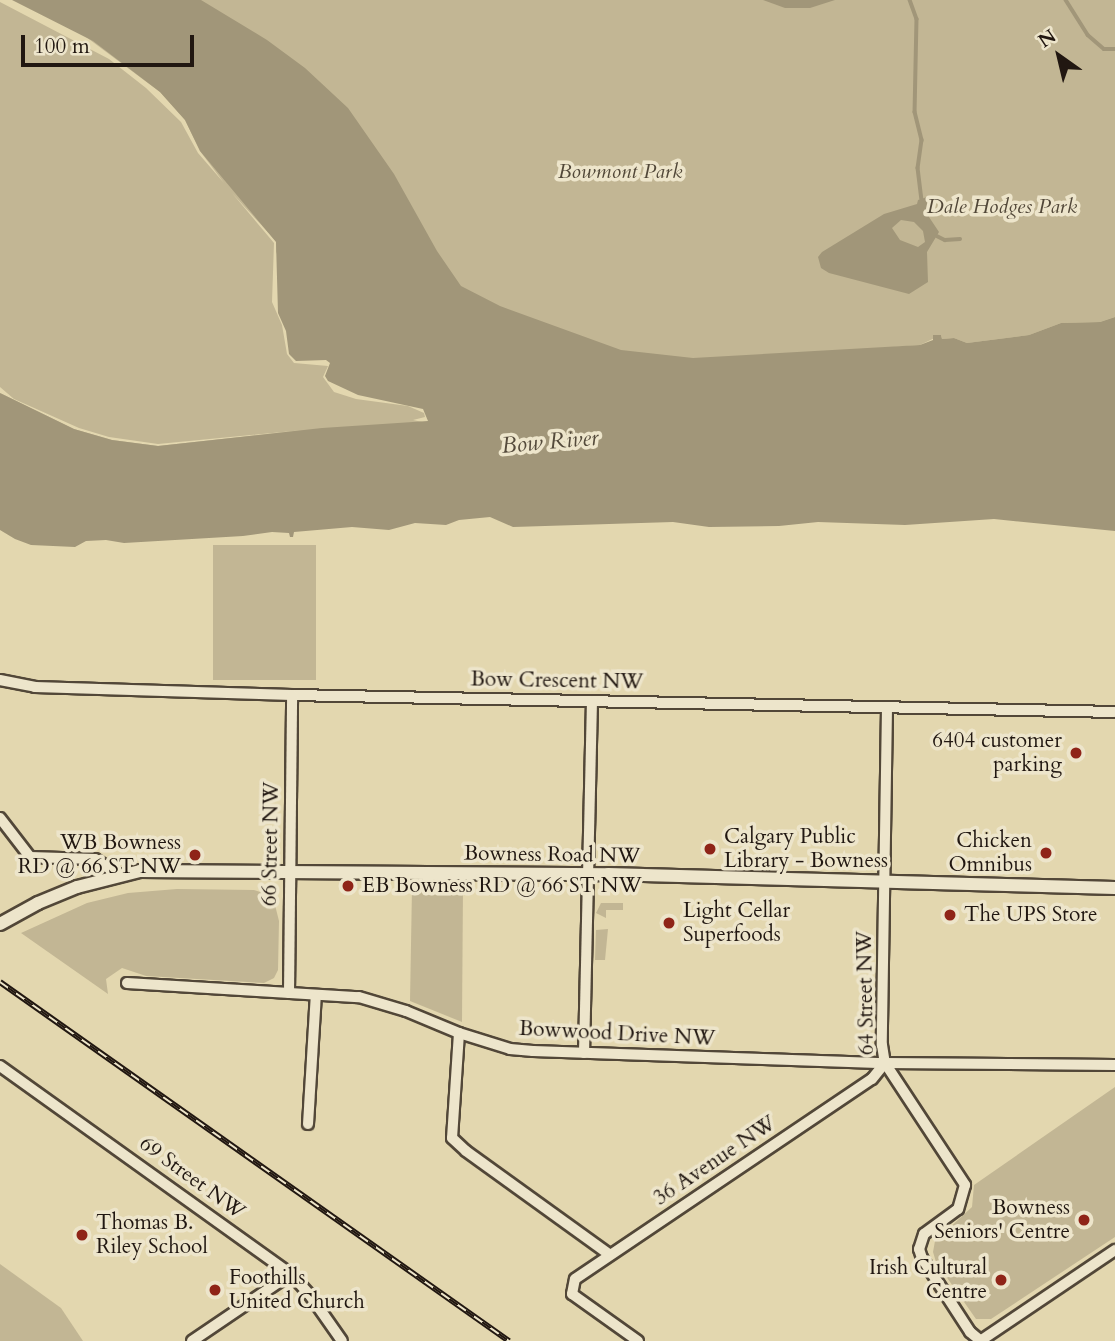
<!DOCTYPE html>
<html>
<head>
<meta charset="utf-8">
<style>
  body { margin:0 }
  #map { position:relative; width:1115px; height:1341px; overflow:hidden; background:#e3d7af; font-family:Cardo,serif }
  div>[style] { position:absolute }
  .green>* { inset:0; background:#c2b694; transform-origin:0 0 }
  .water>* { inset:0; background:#a19679 }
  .stream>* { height:3.5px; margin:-1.75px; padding:0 1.75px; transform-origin:1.75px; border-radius:1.75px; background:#a19679 }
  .roads { filter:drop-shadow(2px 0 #524738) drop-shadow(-2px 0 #524738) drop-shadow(0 2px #524738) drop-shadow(0 -2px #524738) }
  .minor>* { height:10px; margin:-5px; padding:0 5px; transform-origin:5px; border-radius:5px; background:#ede5cb }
  .tertiary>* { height:12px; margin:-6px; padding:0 6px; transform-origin:6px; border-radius:6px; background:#ede5cb }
  .rail>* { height:6px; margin-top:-3px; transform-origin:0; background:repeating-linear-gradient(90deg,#ede5cb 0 10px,#211711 0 20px); box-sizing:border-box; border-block:2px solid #211711 }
  .dots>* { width:19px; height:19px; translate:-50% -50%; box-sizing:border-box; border:4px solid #ede5cb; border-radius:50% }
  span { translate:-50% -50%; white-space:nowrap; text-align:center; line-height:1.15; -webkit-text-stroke:7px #ede5cb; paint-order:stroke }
  .park-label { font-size:21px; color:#514738; font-style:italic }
  .street-label { font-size:21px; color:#211711 }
  .poi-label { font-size:21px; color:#211711 }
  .right { translate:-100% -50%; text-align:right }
  .left { translate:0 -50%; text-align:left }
  .water-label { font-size:23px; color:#544a3b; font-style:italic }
  .north { position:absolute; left:1024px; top:21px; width:70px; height:70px; -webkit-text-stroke:5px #ede5cb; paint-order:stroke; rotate:326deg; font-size:19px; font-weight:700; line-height:28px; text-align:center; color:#211711 }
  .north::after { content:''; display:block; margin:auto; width:24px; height:32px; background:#211711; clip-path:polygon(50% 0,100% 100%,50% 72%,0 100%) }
  .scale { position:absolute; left:21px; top:35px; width:173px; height:32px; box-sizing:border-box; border:4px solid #211711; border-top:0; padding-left:9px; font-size:21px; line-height:24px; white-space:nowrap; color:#211711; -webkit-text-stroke:5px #ede5cb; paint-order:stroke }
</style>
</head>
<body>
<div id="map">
  <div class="green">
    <div style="clip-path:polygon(181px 0,1115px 0,1115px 317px,1100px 322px,1061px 323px,1029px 335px,967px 343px,954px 338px,942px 339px,941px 335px,920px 345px,867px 349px,590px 435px)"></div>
    <div style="clip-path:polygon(0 2px,109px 59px,146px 88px,181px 122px,198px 153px,224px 183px,200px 151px,185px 120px,160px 92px,78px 31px,91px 15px,314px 163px,276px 254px,276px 241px,232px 193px,274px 243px,272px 302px,282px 325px,287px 354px,294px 363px,328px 366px,323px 377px,334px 392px,356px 399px,408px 406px,424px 413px,425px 417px,413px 420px,432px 424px,81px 489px,0 393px,74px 429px,112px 440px,158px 446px,304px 430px,158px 444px,109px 437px,79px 428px,14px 399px,0 387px)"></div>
    <div style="left:316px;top:545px;width:135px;height:103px;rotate:90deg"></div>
    <div style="clip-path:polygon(463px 887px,462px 1022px,410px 1001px,412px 888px)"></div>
    <div style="clip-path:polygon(177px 889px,254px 890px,270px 895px,274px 901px,279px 921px,278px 970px,274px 978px,264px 983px,146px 976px,122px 968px,106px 979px,108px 994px,21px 933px,87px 903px,128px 893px)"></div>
    <div style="clip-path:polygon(601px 903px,623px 903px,623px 910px,606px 910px,606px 918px,596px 913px)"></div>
    <div style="clip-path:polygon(608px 929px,605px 960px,595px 960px,596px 930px)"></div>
    <div style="clip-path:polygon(1115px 1087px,1115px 1237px,991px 1319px,976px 1319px,936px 1262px,933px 1252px,935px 1241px,972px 1207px,974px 1185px)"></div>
    <div style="clip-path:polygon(0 1264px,61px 1308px,83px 1341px,0 1341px)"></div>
  </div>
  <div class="water">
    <div style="clip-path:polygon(12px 0,201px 0,267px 40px,305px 68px,348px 108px,394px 174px,437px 251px,461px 286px,500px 306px,621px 350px,693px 358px,920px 345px,933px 340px,933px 335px,941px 335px,942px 339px,954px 338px,967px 343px,1029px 335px,1061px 323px,1100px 322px,1115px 317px,1115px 531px,994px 519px,905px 525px,818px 522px,779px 526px,709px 527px,673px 522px,513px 527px,490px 517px,459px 520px,446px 525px,415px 523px,389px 530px,352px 527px,294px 532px,293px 537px,290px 537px,289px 533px,272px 532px,243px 536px,124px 543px,106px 540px,86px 541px,75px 547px,31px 545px,15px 539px,0 530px,0 393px,74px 429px,112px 440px,158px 446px,322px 428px,428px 421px,423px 409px,358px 395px,328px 381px,325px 376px,330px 363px,326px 360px,296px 361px,289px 354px,286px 331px,278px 313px,276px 242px,200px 151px,185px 120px,160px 92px,93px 41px)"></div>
    <div style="clip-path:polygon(763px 0,835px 0,810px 8px,785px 8px)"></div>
    <div style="clip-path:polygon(evenodd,927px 197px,929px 217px,939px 232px,927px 252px,928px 282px,909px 294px,829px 273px,821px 268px,818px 257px,822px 252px,884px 214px,917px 204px,918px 200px,927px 197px,901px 220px,914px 222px,923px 231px,925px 242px,918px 247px,900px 240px,892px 228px,901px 220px)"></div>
  </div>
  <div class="stream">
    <div style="left:910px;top:0;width:20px;rotate:70deg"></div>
    <div style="left:917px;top:19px;width:93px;rotate:91.2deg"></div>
    <div style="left:915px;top:112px;width:29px;rotate:76deg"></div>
    <div style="left:922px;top:140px;width:28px;rotate:98deg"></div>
    <div style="left:918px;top:168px;width:31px;rotate:83deg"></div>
    <div style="left:1066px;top:0;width:41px;rotate:57.8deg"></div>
    <div style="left:1088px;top:35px;width:21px;rotate:41deg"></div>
    <div style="left:1104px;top:49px;width:11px"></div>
    <div style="left:937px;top:236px;width:9px;rotate:27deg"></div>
    <div style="left:945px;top:240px;width:15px;rotate:-4deg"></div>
  </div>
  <div class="roads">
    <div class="minor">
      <div style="left:0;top:680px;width:36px;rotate:11deg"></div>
      <div style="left:35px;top:687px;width:257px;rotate:1.8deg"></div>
      <div style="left:292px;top:695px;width:823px;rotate:1.18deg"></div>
      <div style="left:887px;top:708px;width:337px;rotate:90.9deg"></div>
      <div style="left:882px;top:1045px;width:18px;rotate:81deg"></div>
      <div style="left:885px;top:1063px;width:146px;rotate:56.7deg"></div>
      <div style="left:965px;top:1185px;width:25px;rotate:106deg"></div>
      <div style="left:958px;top:1209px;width:42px;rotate:143.7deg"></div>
      <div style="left:924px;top:1234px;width:16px;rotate:108deg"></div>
      <div style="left:919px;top:1249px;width:9px;rotate:72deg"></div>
      <div style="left:922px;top:1258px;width:88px;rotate:57deg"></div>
      <div style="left:970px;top:1332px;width:14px;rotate:39deg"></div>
      <div style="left:0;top:818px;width:49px;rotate:52.4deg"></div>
      <div style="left:30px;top:857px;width:65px;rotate:1.8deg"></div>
      <div style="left:95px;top:859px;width:29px;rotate:34deg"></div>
      <div style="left:127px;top:983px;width:232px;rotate:3.5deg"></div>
      <div style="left:359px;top:997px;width:49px;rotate:16.6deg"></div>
      <div style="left:406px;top:1011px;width:57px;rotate:22.5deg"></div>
      <div style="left:459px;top:1033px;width:53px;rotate:17.4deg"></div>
      <div style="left:510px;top:1049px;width:23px;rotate:5deg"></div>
      <div style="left:533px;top:1051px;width:352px;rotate:2deg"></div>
      <div style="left:885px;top:1063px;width:230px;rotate:0.5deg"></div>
      <div style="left:289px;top:993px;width:298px;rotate:-89.4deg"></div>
      <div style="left:459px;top:1033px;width:105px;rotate:93.8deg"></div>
      <div style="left:452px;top:1138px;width:19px;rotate:43deg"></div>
      <div style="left:466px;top:1151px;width:176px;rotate:35.8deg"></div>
      <div style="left:584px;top:1053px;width:352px;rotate:-88.7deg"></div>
      <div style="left:0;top:1066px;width:358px;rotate:35.6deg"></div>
      <div style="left:291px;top:1274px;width:27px;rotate:48deg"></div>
      <div style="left:309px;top:1294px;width:57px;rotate:54.9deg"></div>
      <div style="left:308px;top:1124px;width:129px;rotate:-86.5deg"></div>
      <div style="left:192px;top:1341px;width:120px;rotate:-34.1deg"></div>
      <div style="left:638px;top:1341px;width:81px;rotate:-144.5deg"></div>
      <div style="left:572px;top:1294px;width:15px;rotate:-79deg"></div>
      <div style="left:575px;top:1279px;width:358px;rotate:-34deg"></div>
      <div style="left:872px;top:1079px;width:21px;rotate:-51deg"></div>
      <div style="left:980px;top:1341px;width:163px;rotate:-34deg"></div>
    </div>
    <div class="tertiary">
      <div style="left:0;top:924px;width:43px;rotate:-28.9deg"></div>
      <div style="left:38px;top:903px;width:42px;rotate:-22.3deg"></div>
      <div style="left:77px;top:887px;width:65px;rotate:-14.3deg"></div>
      <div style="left:140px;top:871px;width:468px;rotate:0.4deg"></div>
      <div style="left:608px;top:874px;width:507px;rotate:1.58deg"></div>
    </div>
  </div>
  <div class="rail">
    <div style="left:0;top:982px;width:623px;rotate:35.2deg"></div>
  </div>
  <div class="dots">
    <div style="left:1076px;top:753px;background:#8f2418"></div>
    <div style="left:710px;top:849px;background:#8f2418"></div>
    <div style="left:1046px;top:853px;background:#8f2418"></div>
    <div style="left:195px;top:855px;background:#8f2418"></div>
    <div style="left:348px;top:886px;background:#8f2418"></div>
    <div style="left:950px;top:915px;background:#8f2418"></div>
    <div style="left:669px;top:923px;background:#8f2418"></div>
    <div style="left:1084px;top:1220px;background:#8f2418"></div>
    <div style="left:82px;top:1235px;background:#8f2418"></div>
    <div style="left:1001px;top:1280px;background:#8f2418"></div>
    <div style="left:215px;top:1290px;background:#8f2418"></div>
  </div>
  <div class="park-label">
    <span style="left:620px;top:172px">Bowmont Park</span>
    <span style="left:1002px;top:207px">Dale Hodges Park</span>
  </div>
  <div class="street-label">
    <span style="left:557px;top:681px;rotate:1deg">Bow Crescent NW</span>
    <span style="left:271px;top:844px;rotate:-89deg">66 Street NW</span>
    <span style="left:552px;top:855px;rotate:1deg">Bowness Road NW</span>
    <span style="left:866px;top:993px;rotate:-91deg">64 Street NW</span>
    <span style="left:617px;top:1034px;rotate:3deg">Bowwood Drive NW</span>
    <span style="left:715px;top:1161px;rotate:-34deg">36 Avenue NW</span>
    <span style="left:192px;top:1178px;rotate:36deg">69 Street NW</span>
  </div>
  <div class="poi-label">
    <span class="right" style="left:1062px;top:753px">6404 customer<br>parking</span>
    <span class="left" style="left:724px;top:849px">Calgary Public<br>Library - Bowness</span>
    <span class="right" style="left:1032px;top:853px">Chicken<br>Omnibus</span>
    <span class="right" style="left:181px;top:855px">WB Bowness<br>RD @ 66 ST NW</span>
    <span class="left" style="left:362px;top:886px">EB Bowness RD @ 66 ST NW</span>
    <span class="left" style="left:683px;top:923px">Light Cellar<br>Superfoods</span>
    <span class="left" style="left:964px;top:915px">The UPS Store</span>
    <span class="right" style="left:1070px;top:1220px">Bowness<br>Seniors' Centre</span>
    <span class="left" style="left:96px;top:1235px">Thomas B.<br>Riley School</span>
    <span class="right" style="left:987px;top:1280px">Irish Cultural<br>Centre</span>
    <span class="left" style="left:229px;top:1290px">Foothills<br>United Church</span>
  </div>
  <div class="water-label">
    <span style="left:550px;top:442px;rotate:-5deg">Bow River</span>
  </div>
  <div class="north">N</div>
  <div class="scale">100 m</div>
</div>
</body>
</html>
